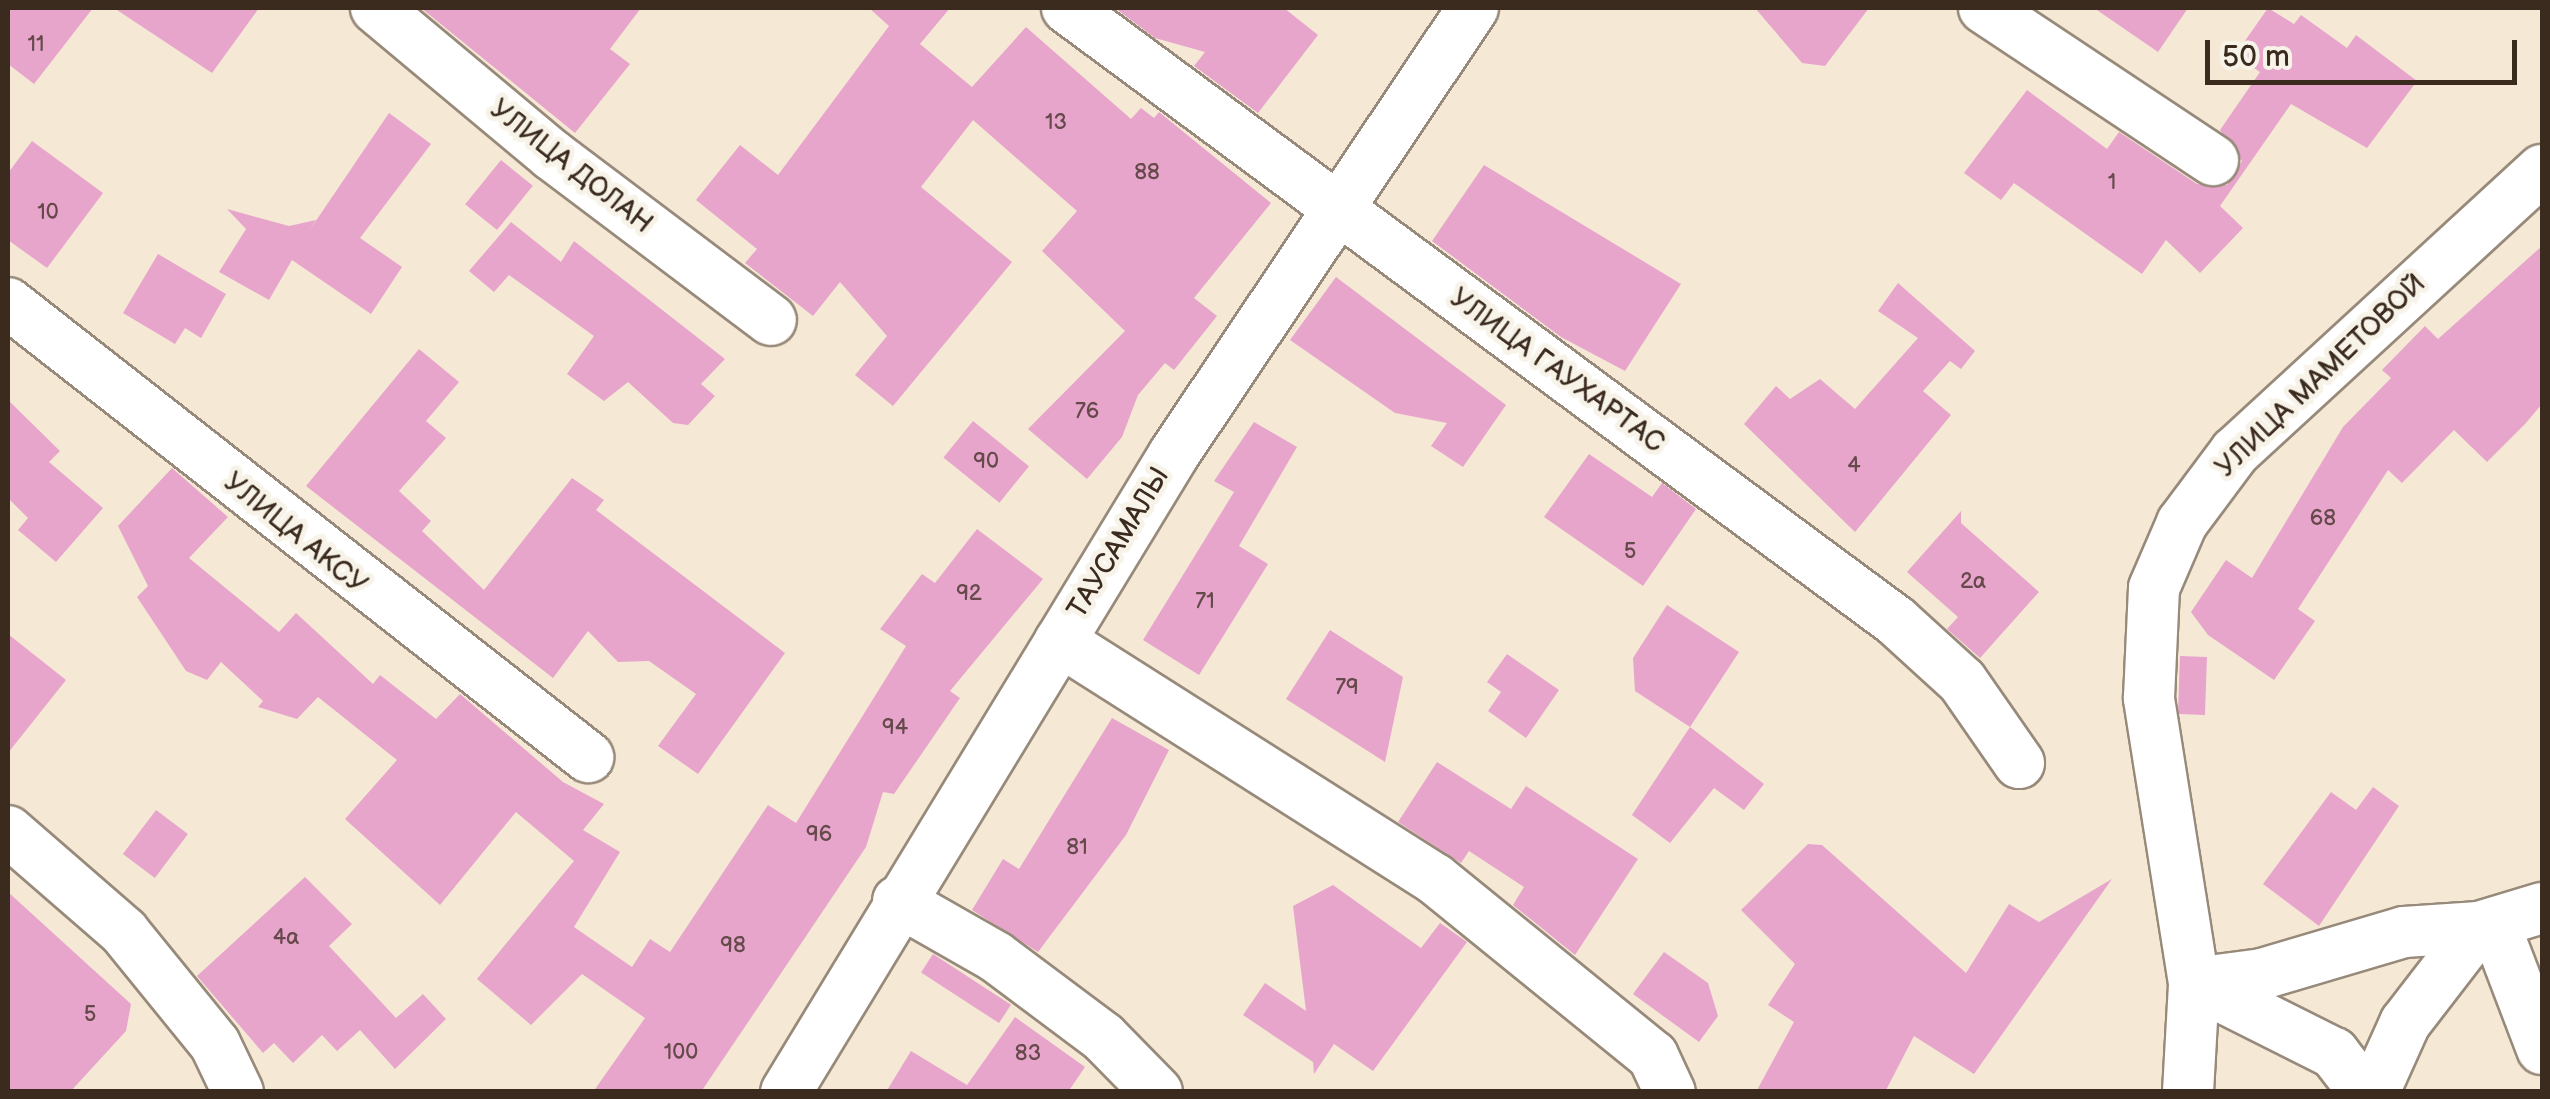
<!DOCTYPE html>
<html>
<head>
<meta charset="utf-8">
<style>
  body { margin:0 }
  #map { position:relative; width:2550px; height:1099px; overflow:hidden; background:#f5e9d6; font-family:"Balsamiq Sans",sans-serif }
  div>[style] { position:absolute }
  .building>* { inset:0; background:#e7a5cc; transform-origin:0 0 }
  .roads { filter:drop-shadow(2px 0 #988a7a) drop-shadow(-2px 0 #988a7a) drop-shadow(0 2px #988a7a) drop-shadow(0 -2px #988a7a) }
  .minor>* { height:50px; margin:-25px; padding:0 25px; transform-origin:25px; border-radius:25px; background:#fff }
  span { translate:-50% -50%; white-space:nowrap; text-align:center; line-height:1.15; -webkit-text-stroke:10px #f7f3e8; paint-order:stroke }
  .number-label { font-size:22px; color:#66494a }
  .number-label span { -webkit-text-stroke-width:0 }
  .street-label { font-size:28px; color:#3b2a1e }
  .frame { position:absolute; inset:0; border:10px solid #3b2a1e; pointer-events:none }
  .scale { position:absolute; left:2205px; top:40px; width:312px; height:45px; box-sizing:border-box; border:5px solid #3b2a1e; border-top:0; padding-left:12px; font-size:30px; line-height:35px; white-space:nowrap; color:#3b2a1e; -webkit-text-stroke:8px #f7f3e8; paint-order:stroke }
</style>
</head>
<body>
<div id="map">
  <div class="building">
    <div style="clip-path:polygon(8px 8px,93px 8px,34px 84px,8px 64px)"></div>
    <div style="clip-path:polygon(114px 8px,259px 8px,212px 73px)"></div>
    <div style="clip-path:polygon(421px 8px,641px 8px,610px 49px,630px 64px,575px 133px)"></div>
    <div style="clip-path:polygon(869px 8px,950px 8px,920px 44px,972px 87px,1026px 27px,1131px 119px,1141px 108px,1154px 118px,1159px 112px,1271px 203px,1194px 298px,1217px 316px,1174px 370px,1165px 363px,1138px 395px,1122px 437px,1087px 479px,1028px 429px,1125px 331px,1042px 251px,1077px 211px,973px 120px,921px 187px,1012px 262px,893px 406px,855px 375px,887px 336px,840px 282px,813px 316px,745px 263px,757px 249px,696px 200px,740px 145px,778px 175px,889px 26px)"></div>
    <div style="clip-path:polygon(1115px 8px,1284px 8px,1318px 35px,1258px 113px,1194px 66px,1205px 52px,1155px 38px)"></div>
    <div style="clip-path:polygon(1755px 8px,1869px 8px,1825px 66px,1802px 63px)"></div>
    <div style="clip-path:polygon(2094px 8px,2188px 8px,2158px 52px)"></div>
    <div style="clip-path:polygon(2268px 8px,2294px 24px,2301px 15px,2347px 48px,2356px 35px,2417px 81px,2367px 148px,2291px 104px,2220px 206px,2243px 228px,2200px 273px,2166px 240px,2142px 274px,2014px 183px,2001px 200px,1964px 173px,2027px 90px,2107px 149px,2119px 132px,2197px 184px,2227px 185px,2242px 161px,2220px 130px,2260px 72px,2235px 55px)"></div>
    <div style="clip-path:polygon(389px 113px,431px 144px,360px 238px,402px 267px,371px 314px,292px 260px,269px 300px,219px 272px,246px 229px,227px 209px,289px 226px,316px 220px,309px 231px)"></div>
    <div style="clip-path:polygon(32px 141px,103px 193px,47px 268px,8px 240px,8px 173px)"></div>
    <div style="left:501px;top:160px;width:41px;height:57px;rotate:39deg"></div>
    <div style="clip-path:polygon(1484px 165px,1681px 284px,1625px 371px,1561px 337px,1432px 241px)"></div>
    <div style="clip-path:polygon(511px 222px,561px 262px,574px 241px,725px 359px,701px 384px,715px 396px,688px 425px,673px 423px,628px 382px,604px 401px,567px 374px,594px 336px,509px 275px,494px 292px,469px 271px)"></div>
    <div style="clip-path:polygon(2542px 246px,2542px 404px,2525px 424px,2487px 462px,2454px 430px,2402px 483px,2388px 470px,2298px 609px,2315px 621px,2274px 680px,2208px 635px,2191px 612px,2226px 560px,2252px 578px,2343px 427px,2391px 378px,2382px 370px,2425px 326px,2438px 339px)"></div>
    <div style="clip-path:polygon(158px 254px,226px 294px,201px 338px,185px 328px,175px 344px,123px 313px)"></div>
    <div style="clip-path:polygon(1336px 277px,1506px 405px,1463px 467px,1431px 446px,1447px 423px,1395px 413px,1290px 340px)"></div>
    <div style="clip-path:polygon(1898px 283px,1975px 351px,1961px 369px,1950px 361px,1923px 391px,1951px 415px,1855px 532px,1744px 424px,1776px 386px,1790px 399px,1820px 379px,1855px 409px,1918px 338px,1878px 311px)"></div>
    <div style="clip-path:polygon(419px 349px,459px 382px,426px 421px,446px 438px,399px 491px,431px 521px,422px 531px,484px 590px,572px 478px,604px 500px,596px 510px,785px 653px,698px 774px,658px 746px,696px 694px,649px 661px,618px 662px,588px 631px,553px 678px,306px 486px)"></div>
    <div style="clip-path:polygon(8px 400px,60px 451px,49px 462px,103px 508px,56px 562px,18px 530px,28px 518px,8px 498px)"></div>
    <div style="left:973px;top:421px;width:72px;height:47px;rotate:39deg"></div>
    <div style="clip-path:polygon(1254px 422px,1297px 447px,1239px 546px,1268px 564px,1199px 675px,1143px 640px,1234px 492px,1214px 481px)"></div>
    <div style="clip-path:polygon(1589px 454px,1652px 497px,1662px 483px,1696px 509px,1643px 586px,1544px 517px)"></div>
    <div style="clip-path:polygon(172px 468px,228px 517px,189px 558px,279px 632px,296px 613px,373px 684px,380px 675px,436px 719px,460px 694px,563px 782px,604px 804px,583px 830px,620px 852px,574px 927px,632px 967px,650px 939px,670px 952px,768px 805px,796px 823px,906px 646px,880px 629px,922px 574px,935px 583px,977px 529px,1043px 579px,950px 691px,960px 698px,894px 794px,883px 792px,866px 847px,701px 1092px,593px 1092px,645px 1018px,582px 974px,531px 1025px,477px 979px,574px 861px,516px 812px,440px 905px,345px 819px,397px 760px,318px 697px,297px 719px,258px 707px,263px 701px,221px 662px,207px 680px,186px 671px,137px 597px,148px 586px,118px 526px)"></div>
    <div style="clip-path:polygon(1961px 511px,1961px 523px,2039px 592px,1980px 658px,1947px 629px,1958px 617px,1907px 572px)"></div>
    <div style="clip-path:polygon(1667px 605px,1739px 652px,1690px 727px,1635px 691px,1633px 658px)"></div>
    <div style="clip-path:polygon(1330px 630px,1403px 677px,1385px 762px,1286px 699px)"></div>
    <div style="clip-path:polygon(8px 634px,66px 680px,8px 753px)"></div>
    <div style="clip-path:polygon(1507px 654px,1559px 690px,1526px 738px,1488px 711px,1501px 692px,1487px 682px)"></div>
    <div style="left:2180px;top:656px;width:27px;height:58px;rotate:2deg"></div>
    <div style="clip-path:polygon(1112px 718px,1169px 750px,1126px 835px,1038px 952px,972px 910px,1003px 859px,1019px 869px)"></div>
    <div style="clip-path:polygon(1690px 727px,1764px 784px,1744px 810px,1714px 788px,1670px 843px,1632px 815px)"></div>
    <div style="clip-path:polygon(1437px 762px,1511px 809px,1526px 786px,1638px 859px,1575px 955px,1513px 905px,1524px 887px,1469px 851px,1461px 863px,1398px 822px)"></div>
    <div style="clip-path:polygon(2373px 787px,2399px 806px,2319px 926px,2263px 884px,2331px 792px,2356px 810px)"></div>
    <div style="left:156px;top:810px;width:40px;height:55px;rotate:37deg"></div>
    <div style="clip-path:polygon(1808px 844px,1822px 845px,1966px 973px,2009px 904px,2039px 922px,2112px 879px,1974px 1074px,1914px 1036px,1885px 1092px,1756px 1092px,1794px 1022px,1768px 1005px,1795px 964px,1741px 910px)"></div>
    <div style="clip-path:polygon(305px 877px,352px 924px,329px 946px,396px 1018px,423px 994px,446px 1019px,395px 1069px,360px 1030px,337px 1051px,322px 1035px,293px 1063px,274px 1043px,263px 1053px,197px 976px)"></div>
    <div style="clip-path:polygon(1333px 885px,1421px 948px,1440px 923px,1467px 942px,1373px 1071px,1334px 1044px,1314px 1074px,1313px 1062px,1243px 1015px,1265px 983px,1306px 1011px,1293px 906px)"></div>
    <div style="clip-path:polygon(8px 892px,131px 1004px,126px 1031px,70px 1092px,8px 1092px)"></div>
    <div style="clip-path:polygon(1664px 952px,1708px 983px,1718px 1016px,1699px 1042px,1633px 994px)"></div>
    <div style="left:933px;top:954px;width:93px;height:22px;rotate:33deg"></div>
    <div style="clip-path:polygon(1015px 1017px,1085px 1067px,1068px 1092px,886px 1092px,911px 1051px,967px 1085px)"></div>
  </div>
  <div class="roads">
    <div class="minor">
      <div style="left:376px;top:8px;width:229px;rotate:39.9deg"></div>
      <div style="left:552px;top:155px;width:274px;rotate:37deg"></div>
      <div style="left:1067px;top:8px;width:1031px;rotate:36.48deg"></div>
      <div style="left:1896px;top:621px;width:89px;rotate:42.3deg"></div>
      <div style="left:1962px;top:681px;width:100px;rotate:55.2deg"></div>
      <div style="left:1984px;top:8px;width:275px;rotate:33.6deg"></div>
      <div style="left:8px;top:303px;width:737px;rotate:38.05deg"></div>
      <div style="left:1060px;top:641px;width:444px;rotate:32.4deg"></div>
      <div style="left:1435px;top:879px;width:281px;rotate:39.1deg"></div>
      <div style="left:1653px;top:1056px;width:40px;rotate:65deg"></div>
      <div style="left:8px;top:831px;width:154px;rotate:41deg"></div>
      <div style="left:124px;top:932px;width:144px;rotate:50.9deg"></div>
      <div style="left:215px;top:1044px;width:53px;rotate:64.4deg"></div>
      <div style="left:898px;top:901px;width:113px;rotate:29.7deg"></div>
      <div style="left:996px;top:957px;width:134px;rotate:36.8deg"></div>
      <div style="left:1103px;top:1037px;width:77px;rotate:45.5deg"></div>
      <div style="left:2494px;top:923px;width:135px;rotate:69.1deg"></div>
      <div style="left:2194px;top:983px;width:69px;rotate:-7.5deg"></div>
      <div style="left:2262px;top:974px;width:148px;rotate:-16.5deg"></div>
      <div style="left:2404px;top:932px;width:75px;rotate:-3.8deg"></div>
      <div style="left:2194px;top:983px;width:157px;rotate:26.6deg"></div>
      <div style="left:2334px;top:1053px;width:49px;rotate:52.4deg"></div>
      <div style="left:786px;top:1092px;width:747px;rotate:-58.69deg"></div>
      <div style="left:1174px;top:454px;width:537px;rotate:-56.16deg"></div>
      <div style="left:2188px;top:1092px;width:109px;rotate:-86.8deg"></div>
      <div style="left:2194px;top:983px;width:289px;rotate:-99deg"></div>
      <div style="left:2149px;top:698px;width:110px;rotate:-87.4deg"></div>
      <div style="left:2154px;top:588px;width:71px;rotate:-66.7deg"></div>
      <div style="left:2182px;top:523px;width:89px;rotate:-53.3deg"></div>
      <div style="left:2235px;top:452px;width:417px;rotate:-42.6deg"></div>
      <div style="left:2374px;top:1092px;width:76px;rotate:-65.8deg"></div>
      <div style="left:2405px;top:1023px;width:121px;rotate:-52.4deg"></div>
      <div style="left:2479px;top:927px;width:66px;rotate:-16.8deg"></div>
    </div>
  </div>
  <div class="number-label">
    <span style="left:36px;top:45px">11</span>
    <span style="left:1056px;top:123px">13</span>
    <span style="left:1147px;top:173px">88</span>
    <span style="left:2112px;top:183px">1</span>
    <span style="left:48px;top:213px">10</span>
    <span style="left:1087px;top:412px">76</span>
    <span style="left:986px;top:462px">90</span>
    <span style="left:1854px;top:466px">4</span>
    <span style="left:2323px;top:519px">68</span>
    <span style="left:1630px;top:552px">5</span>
    <span style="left:1973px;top:582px">2а</span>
    <span style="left:969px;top:594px">92</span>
    <span style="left:1205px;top:602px">71</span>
    <span style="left:1347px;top:688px">79</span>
    <span style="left:895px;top:728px">94</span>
    <span style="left:819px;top:835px">96</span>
    <span style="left:1077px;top:848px">81</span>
    <span style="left:286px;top:938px">4а</span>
    <span style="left:733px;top:946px">98</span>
    <span style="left:90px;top:1015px">5</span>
    <span style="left:681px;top:1053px">100</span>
    <span style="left:1028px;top:1054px">83</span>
  </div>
  <div class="street-label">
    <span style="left:571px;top:167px;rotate:38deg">УЛИЦА ДОЛАН</span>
    <span style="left:1557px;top:371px;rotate:36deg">УЛИЦА ГАУХАРТАС</span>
    <span style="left:2321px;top:376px;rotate:-44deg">УЛИЦА МАМЕТОВОЙ</span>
    <span style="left:295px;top:534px;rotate:39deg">УЛИЦА АКСУ</span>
    <span style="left:1119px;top:543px;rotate:-59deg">ТАУСАМАЛЫ</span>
  </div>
  <div class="frame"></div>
  <div class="scale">50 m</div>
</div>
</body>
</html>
